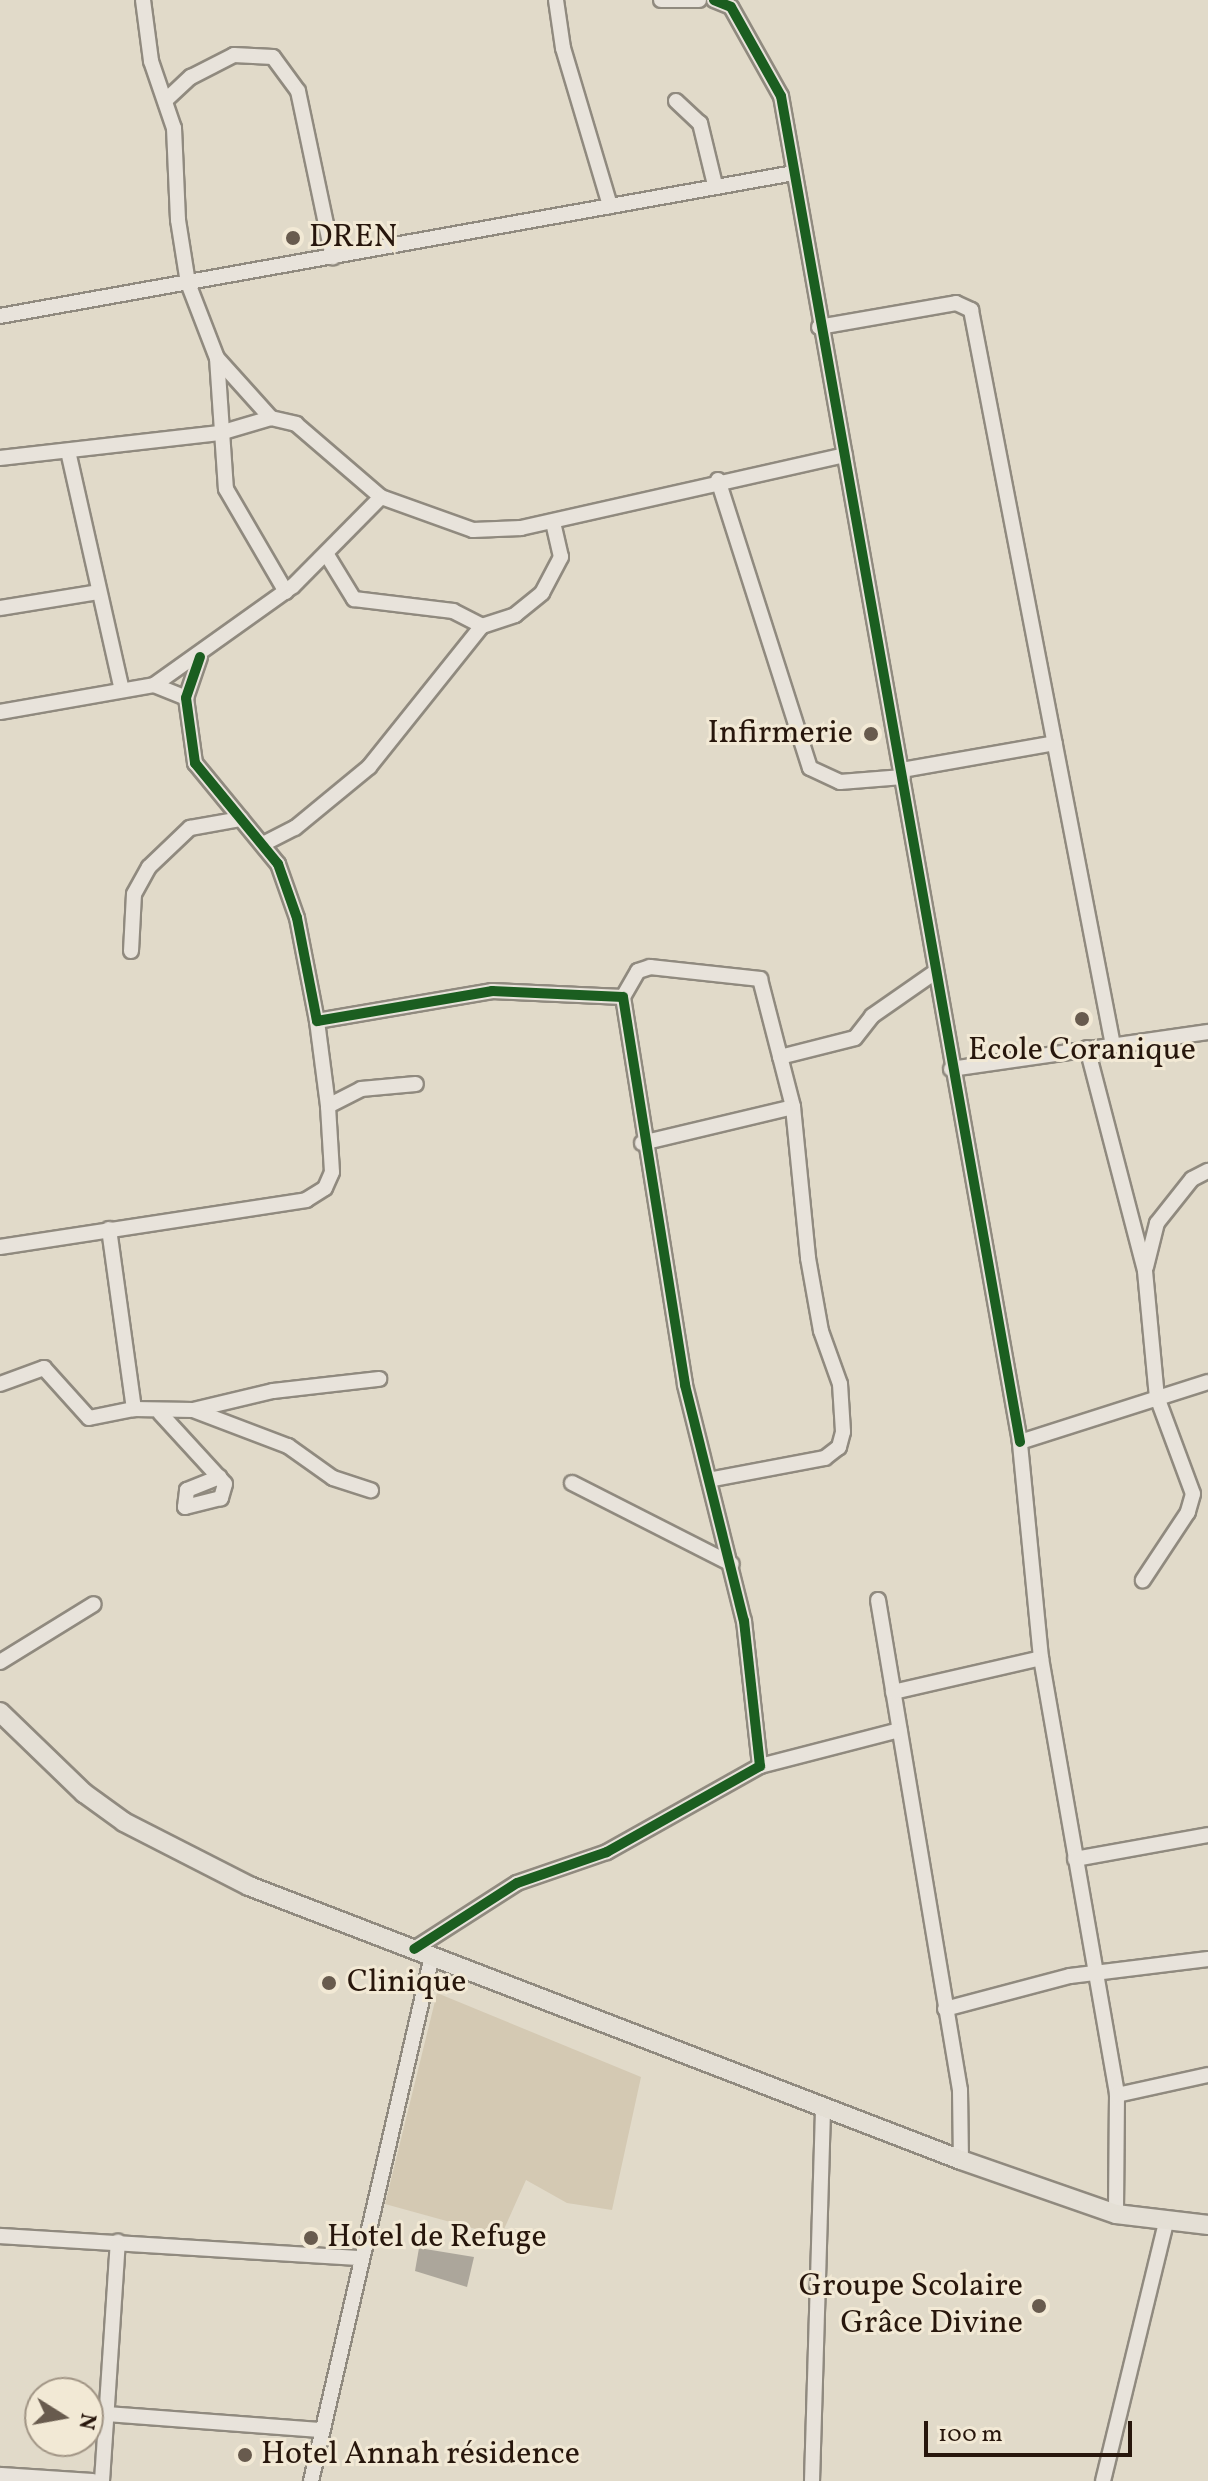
<!DOCTYPE html>
<html>
<head>
<meta charset="utf-8">
<style>
  body { margin:0 }
  #map { position:relative; width:1208px; height:2481px; overflow:hidden; background:#e1dac9; font-family:Vollkorn,serif }
  div>[style] { position:absolute }
  .green>* { inset:0; background:#d4c9b3 }
  .building>* { inset:0; background:#aca69b }
  .roads { filter:drop-shadow(2px 0 #908a7f) drop-shadow(-2px 0 #908a7f) drop-shadow(0 2px #908a7f) drop-shadow(0 -2px #908a7f) }
  .minor>* { height:14px; margin:-7px; padding:0 7px; transform-origin:7px; border-radius:7px; background:#e8e3db }
  .major>* { height:18px; margin:-9px; padding:0 9px; transform-origin:9px; border-radius:9px; background:#e4dfd5 }
  .cycleway>* { height:10px; margin:-5px; padding:0 5px; transform-origin:5px; border-radius:5px; background:#1b5e20 }
  .dots>* { width:22px; height:22px; translate:-50% -50%; box-sizing:border-box; border:4px solid #f2e9d5; border-radius:50% }
  span { translate:-50% -50%; white-space:nowrap; text-align:center; line-height:1.15; -webkit-text-stroke:6px #f2e9d5; paint-order:stroke }
  .poi-label { font-size:32px; color:#27160c }
  .left { translate:0 -50%; text-align:left }
  .right { translate:-100% -50%; text-align:right }
  .north { position:absolute; left:24px; top:2377px; width:80px; height:80px; box-sizing:border-box; background:#f2e9d5; border:2px solid #a19585; border-radius:50%; rotate:101deg; font-size:22px; font-weight:700; line-height:32px; text-align:center; color:#27160c }
  .north::after { content:''; display:block; margin:auto; width:28px; height:36px; background:#685b4e; clip-path:polygon(50% 0,100% 100%,50% 72%,0 100%) }
  .scale { position:absolute; left:924px; top:2421px; width:208px; height:36px; box-sizing:border-box; border:4px solid #27160c; border-top:0; padding-left:10px; font-size:24px; line-height:28px; white-space:nowrap; color:#27160c; -webkit-text-stroke:6px #f2e9d5; paint-order:stroke }
</style>
</head>
<body>
<div id="map">
  <div class="green">
    <div style="clip-path:polygon(437px 1993px,641px 2077px,612px 2210px,567px 2203px,526px 2180px,501px 2236px,385px 2204px)"></div>
  </div>
  <div class="building">
    <div style="clip-path:polygon(419px 2248px,474px 2257px,467px 2287px,415px 2271px)"></div>
  </div>
  <div class="roads">
    <div class="minor">
      <div style="left:143px;top:0;width:62px;rotate:82.5deg"></div>
      <div style="left:151px;top:61px;width:71px;rotate:71.1deg"></div>
      <div style="left:174px;top:128px;width:92px;rotate:87.5deg"></div>
      <div style="left:178px;top:220px;width:64px;rotate:81deg"></div>
      <div style="left:188px;top:283px;width:80px;rotate:68.9deg"></div>
      <div style="left:217px;top:358px;width:131px;rotate:86.1deg"></div>
      <div style="left:226px;top:489px;width:119px;rotate:59.8deg"></div>
      <div style="left:556px;top:0;width:49px;rotate:81.7deg"></div>
      <div style="left:563px;top:48px;width:165px;rotate:73.4deg"></div>
      <div style="left:661px;top:0;width:38px"></div>
      <div style="left:714px;top:0;width:18px;rotate:22deg"></div>
      <div style="left:731px;top:7px;width:102px;rotate:60.7deg"></div>
      <div style="left:781px;top:96px;width:1367px;rotate:79.93deg"></div>
      <div style="left:167px;top:99px;width:33px;rotate:-43deg"></div>
      <div style="left:191px;top:77px;width:48px;rotate:-27.1deg"></div>
      <div style="left:234px;top:55px;width:39px;rotate:3deg"></div>
      <div style="left:273px;top:57px;width:42px;rotate:53.7deg"></div>
      <div style="left:298px;top:91px;width:170px;rotate:78.1deg"></div>
      <div style="left:676px;top:101px;width:33px;rotate:43deg"></div>
      <div style="left:700px;top:123px;width:64px;rotate:76.4deg"></div>
      <div style="left:0;top:316px;width:807px;rotate:-10.21deg"></div>
      <div style="left:819px;top:327px;width:139px;rotate:-9.9deg"></div>
      <div style="left:956px;top:303px;width:17px;rotate:25deg"></div>
      <div style="left:971px;top:310px;width:749px;rotate:79.07deg"></div>
      <div style="left:217px;top:358px;width:81px;rotate:48deg"></div>
      <div style="left:68px;top:451px;width:245px;rotate:77.3deg"></div>
      <div style="left:0;top:458px;width:221px;rotate:-6.5deg"></div>
      <div style="left:220px;top:433px;width:53px;rotate:-16.4deg"></div>
      <div style="left:271px;top:418px;width:26px;rotate:13deg"></div>
      <div style="left:296px;top:424px;width:112px;rotate:40.7deg"></div>
      <div style="left:381px;top:497px;width:98px;rotate:19.7deg"></div>
      <div style="left:473px;top:530px;width:48px;rotate:-2.4deg"></div>
      <div style="left:521px;top:528px;width:332px;rotate:-12.7deg"></div>
      <div style="left:718px;top:480px;width:302px;rotate:72.3deg"></div>
      <div style="left:810px;top:768px;width:33px;rotate:25deg"></div>
      <div style="left:840px;top:782px;width:63px;rotate:-4.5deg"></div>
      <div style="left:327px;top:555px;width:52px;rotate:58.5deg"></div>
      <div style="left:354px;top:599px;width:100px;rotate:6.9deg"></div>
      <div style="left:453px;top:611px;width:33px;rotate:27deg"></div>
      <div style="left:0;top:608px;width:100px;rotate:-9.2deg"></div>
      <div style="left:200px;top:657px;width:43px;rotate:108.9deg"></div>
      <div style="left:186px;top:698px;width:66px;rotate:82.1deg"></div>
      <div style="left:195px;top:763px;width:131px;rotate:50.6deg"></div>
      <div style="left:278px;top:864px;width:57px;rotate:70.6deg"></div>
      <div style="left:297px;top:918px;width:105px;rotate:79deg"></div>
      <div style="left:317px;top:1021px;width:178px;rotate:-9.7deg"></div>
      <div style="left:492px;top:991px;width:131px;rotate:2.6deg"></div>
      <div style="left:623px;top:997px;width:393px;rotate:80.9deg"></div>
      <div style="left:685px;top:1385px;width:243px;rotate:76deg"></div>
      <div style="left:744px;top:1621px;width:146px;rotate:83.7deg"></div>
      <div style="left:760px;top:1766px;width:176px;rotate:150.7deg"></div>
      <div style="left:607px;top:1852px;width:95px;rotate:161deg"></div>
      <div style="left:517px;top:1883px;width:122px;rotate:147.3deg"></div>
      <div style="left:154px;top:685px;width:171px;rotate:-35.5deg"></div>
      <div style="left:293px;top:586px;width:125px;rotate:-45.3deg"></div>
      <div style="left:0;top:712px;width:156px;rotate:-9.9deg"></div>
      <div style="left:154px;top:685px;width:35px;rotate:22deg"></div>
      <div style="left:902px;top:770px;width:155px;rotate:-10deg"></div>
      <div style="left:265px;top:843px;width:34px;rotate:-27deg"></div>
      <div style="left:295px;top:828px;width:96px;rotate:-39.5deg"></div>
      <div style="left:369px;top:767px;width:181px;rotate:-51.3deg"></div>
      <div style="left:482px;top:626px;width:35px;rotate:-18deg"></div>
      <div style="left:515px;top:615px;width:35px;rotate:-39deg"></div>
      <div style="left:542px;top:593px;width:41px;rotate:-62.2deg"></div>
      <div style="left:561px;top:557px;width:36px;rotate:-103deg"></div>
      <div style="left:131px;top:951px;width:57px;rotate:-87deg"></div>
      <div style="left:134px;top:894px;width:31px;rotate:-61deg"></div>
      <div style="left:149px;top:867px;width:57px;rotate:-43.6deg"></div>
      <div style="left:190px;top:828px;width:52px;rotate:-10deg"></div>
      <div style="left:623px;top:997px;width:30px;rotate:-60deg"></div>
      <div style="left:638px;top:971px;width:13px;rotate:-18deg"></div>
      <div style="left:650px;top:967px;width:111px;rotate:6.2deg"></div>
      <div style="left:760px;top:979px;width:132px;rotate:75.5deg"></div>
      <div style="left:793px;top:1107px;width:152px;rotate:84.3deg"></div>
      <div style="left:808px;top:1258px;width:74px;rotate:79.9deg"></div>
      <div style="left:821px;top:1331px;width:56px;rotate:70.3deg"></div>
      <div style="left:840px;top:1384px;width:48px;rotate:86.4deg"></div>
      <div style="left:843px;top:1432px;width:16px;rotate:105deg"></div>
      <div style="left:839px;top:1447px;width:18px;rotate:142deg"></div>
      <div style="left:825px;top:1458px;width:118px;rotate:169.3deg"></div>
      <div style="left:317px;top:1021px;width:86px;rotate:82.6deg"></div>
      <div style="left:1087px;top:1048px;width:230px;rotate:75.4deg"></div>
      <div style="left:1145px;top:1271px;width:127px;rotate:84.6deg"></div>
      <div style="left:1157px;top:1397px;width:103px;rotate:69.6deg"></div>
      <div style="left:1193px;top:1494px;width:19px;rotate:106deg"></div>
      <div style="left:1188px;top:1512px;width:82px;rotate:123.5deg"></div>
      <div style="left:780px;top:1057px;width:77px;rotate:-14.2deg"></div>
      <div style="left:855px;top:1038px;width:28px;rotate:-52deg"></div>
      <div style="left:872px;top:1016px;width:77px;rotate:-34.9deg"></div>
      <div style="left:951px;top:1069px;width:260px;rotate:-8.2deg"></div>
      <div style="left:642px;top:1143px;width:155px;rotate:-13.4deg"></div>
      <div style="left:109px;top:1229px;width:182px;rotate:82.1deg"></div>
      <div style="left:0;top:1247px;width:310px;rotate:-8.7deg"></div>
      <div style="left:306px;top:1200px;width:22px;rotate:-32deg"></div>
      <div style="left:325px;top:1188px;width:17px;rotate:-66deg"></div>
      <div style="left:332px;top:1172px;width:66px;rotate:-93.5deg"></div>
      <div style="left:328px;top:1106px;width:37px;rotate:-27deg"></div>
      <div style="left:361px;top:1089px;width:55px;rotate:-5.2deg"></div>
      <div style="left:1146px;top:1267px;width:45px;rotate:-76deg"></div>
      <div style="left:1157px;top:1223px;width:56px;rotate:-51.5deg"></div>
      <div style="left:1192px;top:1179px;width:18px;rotate:-27deg"></div>
      <div style="left:0;top:1384px;width:47px;rotate:-20deg"></div>
      <div style="left:44px;top:1368px;width:67px;rotate:48deg"></div>
      <div style="left:89px;top:1418px;width:46px;rotate:-11.3deg"></div>
      <div style="left:134px;top:1409px;width:59px;rotate:1deg"></div>
      <div style="left:193px;top:1410px;width:82px;rotate:-13.4deg"></div>
      <div style="left:273px;top:1391px;width:107px;rotate:-6.5deg"></div>
      <div style="left:193px;top:1410px;width:102px;rotate:20.8deg"></div>
      <div style="left:288px;top:1446px;width:55px;rotate:35.4deg"></div>
      <div style="left:333px;top:1478px;width:40px;rotate:18deg"></div>
      <div style="left:160px;top:1413px;width:96px;rotate:47.5deg"></div>
      <div style="left:225px;top:1484px;width:15px;rotate:106deg"></div>
      <div style="left:221px;top:1498px;width:37px;rotate:166deg"></div>
      <div style="left:185px;top:1507px;width:17px;rotate:-83deg"></div>
      <div style="left:187px;top:1490px;width:35px;rotate:-22deg"></div>
      <div style="left:572px;top:1483px;width:179px;rotate:26.9deg"></div>
      <div style="left:878px;top:1600px;width:497px;rotate:80.5deg"></div>
      <div style="left:960px;top:2090px;width:70px;rotate:89.2deg"></div>
      <div style="left:1041px;top:1658px;width:444px;rotate:80.1deg"></div>
      <div style="left:1117px;top:2095px;width:119px;rotate:90.5deg"></div>
      <div style="left:0;top:1662px;width:110px;rotate:-31.7deg"></div>
      <div style="left:893px;top:1692px;width:152px;rotate:-12.9deg"></div>
      <div style="left:1041px;top:1658px;width:217px;rotate:-95.6deg"></div>
      <div style="left:1020px;top:1442px;width:197px;rotate:-17.7deg"></div>
      <div style="left:760px;top:1766px;width:144px;rotate:-14.5deg"></div>
      <div style="left:1075px;top:1859px;width:135px;rotate:-10.2deg"></div>
      <div style="left:945px;top:2009px;width:129px;rotate:-14.8deg"></div>
      <div style="left:1070px;top:1976px;width:139px;rotate:-7deg"></div>
      <div style="left:1117px;top:2095px;width:93px;rotate:-12.4deg"></div>
      <div style="left:0;top:2236px;width:360px;rotate:3.5deg"></div>
      <div style="left:107px;top:2414px;width:213px;rotate:4.3deg"></div>
      <div style="left:0;top:2475px;width:93px;rotate:3.7deg"></div>
      <div style="left:102px;top:2481px;width:240px;rotate:-86.2deg"></div>
      <div style="left:311px;top:2481px;width:539px;rotate:-77.02deg"></div>
      <div style="left:812px;top:2481px;width:373px;rotate:-88.3deg"></div>
      <div style="left:1103px;top:2481px;width:267px;rotate:-76.3deg"></div>
    </div>
    <div class="major">
      <div style="left:0;top:1712px;width:117px;rotate:44deg"></div>
      <div style="left:84px;top:1793px;width:49px;rotate:35.9deg"></div>
      <div style="left:124px;top:1822px;width:140px;rotate:27.1deg"></div>
      <div style="left:249px;top:1886px;width:763px;rotate:21.05deg"></div>
      <div style="left:961px;top:2160px;width:164px;rotate:19.2deg"></div>
      <div style="left:1116px;top:2214px;width:93px;rotate:6.8deg"></div>
    </div>
  </div>
  <div class="cycleway">
    <div style="left:714px;top:0;width:18px;rotate:22deg"></div>
    <div style="left:731px;top:7px;width:102px;rotate:60.7deg"></div>
    <div style="left:781px;top:96px;width:1367px;rotate:79.93deg"></div>
    <div style="left:200px;top:657px;width:43px;rotate:108.9deg"></div>
    <div style="left:186px;top:698px;width:66px;rotate:82.1deg"></div>
    <div style="left:195px;top:763px;width:131px;rotate:50.6deg"></div>
    <div style="left:278px;top:864px;width:57px;rotate:70.6deg"></div>
    <div style="left:297px;top:918px;width:105px;rotate:79deg"></div>
    <div style="left:317px;top:1021px;width:178px;rotate:-9.7deg"></div>
    <div style="left:492px;top:991px;width:131px;rotate:2.6deg"></div>
    <div style="left:623px;top:997px;width:393px;rotate:80.9deg"></div>
    <div style="left:685px;top:1385px;width:243px;rotate:76deg"></div>
    <div style="left:744px;top:1621px;width:146px;rotate:83.7deg"></div>
    <div style="left:760px;top:1766px;width:176px;rotate:150.7deg"></div>
    <div style="left:607px;top:1852px;width:95px;rotate:161deg"></div>
    <div style="left:517px;top:1883px;width:122px;rotate:147.3deg"></div>
  </div>
  <div class="dots">
    <div style="left:293px;top:238px;background:#685b4e"></div>
    <div style="left:871px;top:734px;background:#685b4e"></div>
    <div style="left:1082px;top:1019px;background:#685b4e"></div>
    <div style="left:329px;top:1983px;background:#685b4e"></div>
    <div style="left:311px;top:2238px;background:#685b4e"></div>
    <div style="left:1039px;top:2306px;background:#685b4e"></div>
    <div style="left:245px;top:2455px;background:#685b4e"></div>
  </div>
  <div class="poi-label">
    <span class="left" style="left:309px;top:238px">DREN</span>
    <span class="right" style="left:853px;top:734px">Infirmerie</span>
    <span style="left:1082px;top:1051px">Ecole Coranique</span>
    <span class="left" style="left:347px;top:1983px">Clinique</span>
    <span class="left" style="left:327px;top:2238px">Hotel de Refuge</span>
    <span class="right" style="left:1023px;top:2306px">Groupe Scolaire<br>Grâce Divine</span>
    <span class="left" style="left:261px;top:2455px">Hotel Annah résidence</span>
  </div>
  <div class="north">N</div>
  <div class="scale">100 m</div>
</div>
</body>
</html>
